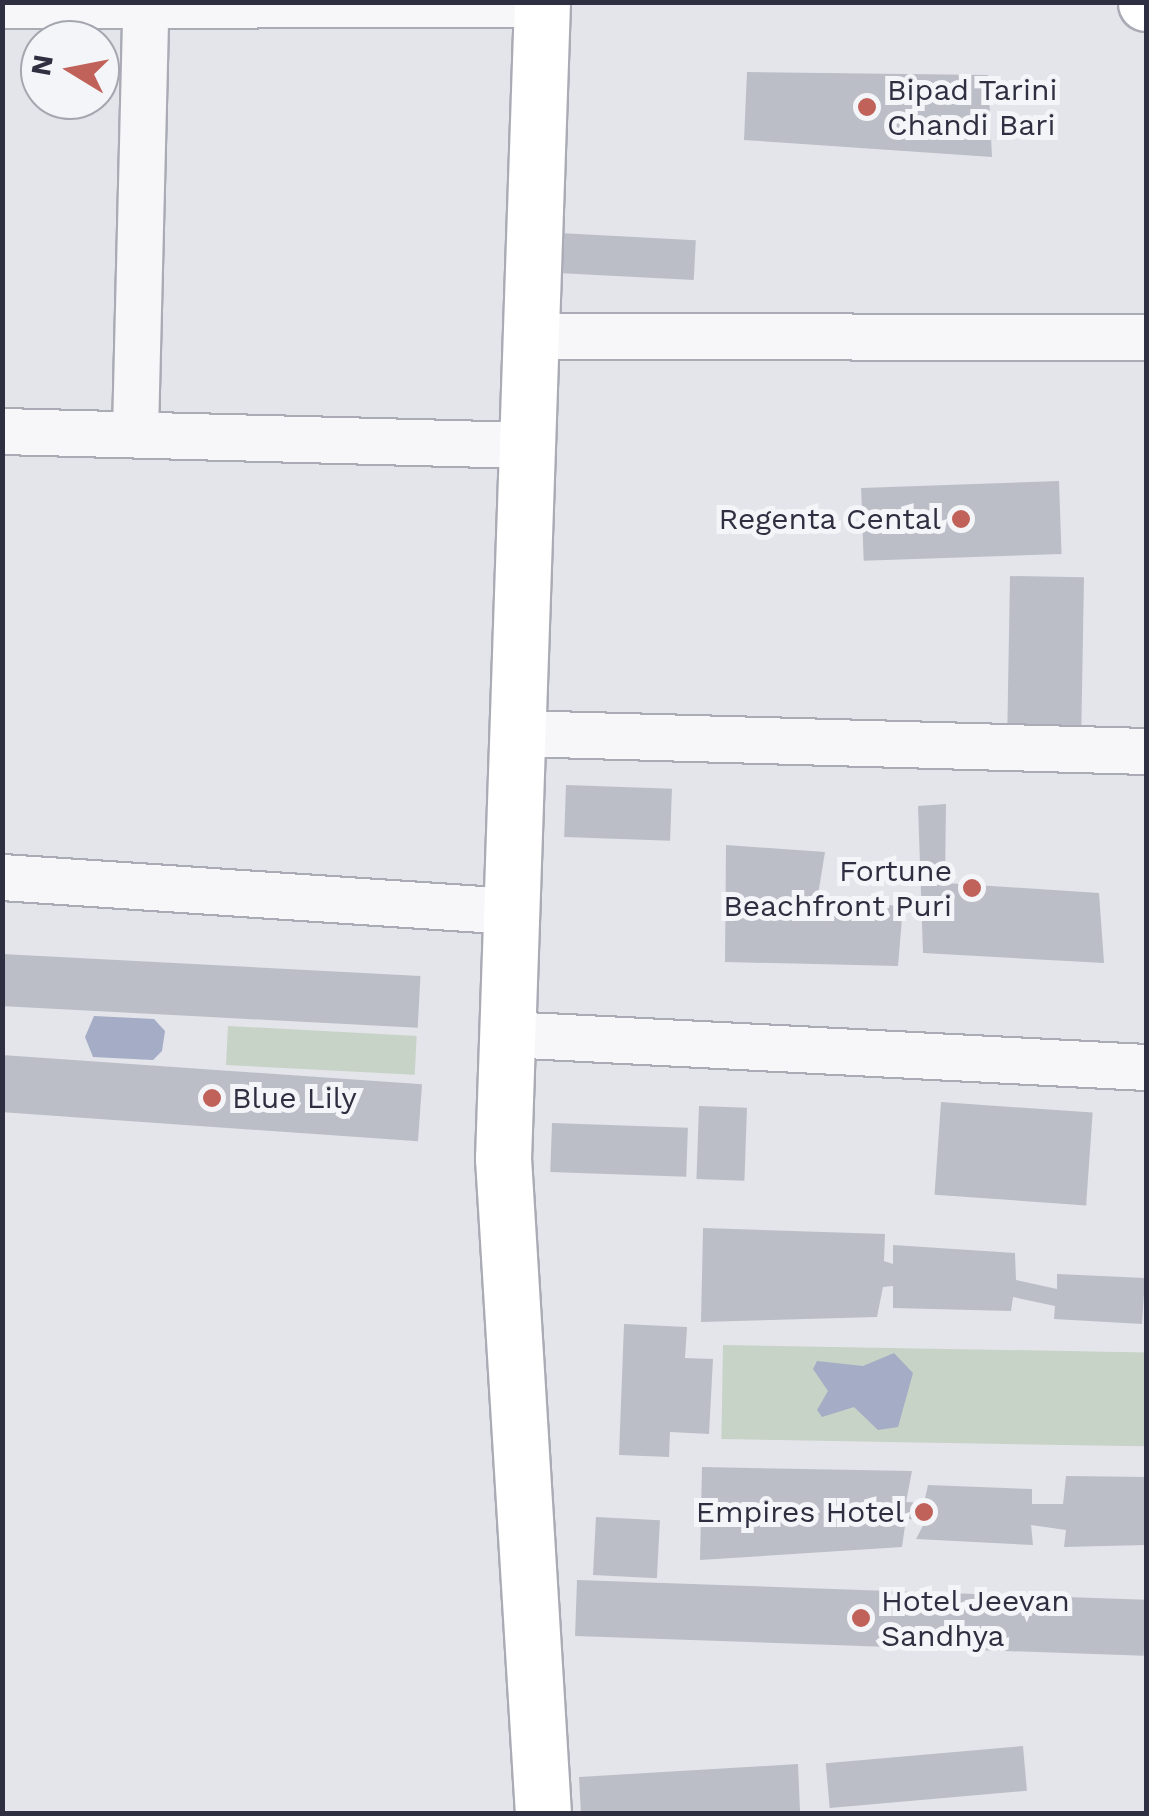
<!DOCTYPE html>
<html>
<head>
<meta charset="utf-8">
<style>
  body { margin:0 }
  #map { position:relative; width:1149px; height:1816px; overflow:hidden; background:#e4e5eb; font-family:"Work Sans",sans-serif }
  div>[style] { position:absolute }
  .green>* { inset:0; background:#c7d3c6; transform-origin:0 0 }
  .water>* { inset:0; background:#a4acc6 }
  .building>* { inset:0; background:#bcbec7; transform-origin:0 0 }
  .roads { filter:drop-shadow(2px 0 #aaabb5) drop-shadow(-2px 0 #aaabb5) drop-shadow(0 2px #aaabb5) drop-shadow(0 -2px #aaabb5) }
  .minor>* { height:45px; margin:-22.5px; padding:0 22.5px; transform-origin:22.5px; border-radius:22.5px; background:#f7f7f9 }
  .major>* { height:55px; margin:-27.5px; padding:0 27.5px; transform-origin:27.5px; border-radius:27.5px; background:#fff }
  .highway>* { height:55px; margin:-27.5px; padding:0 27.5px; transform-origin:27.5px; border-radius:27.5px; background:#fff }
  .dots>* { width:28px; height:28px; translate:-50% -50%; box-sizing:border-box; border:5px solid #f4f5f8; border-radius:50% }
  span { translate:-50% -50%; white-space:nowrap; text-align:center; line-height:1.15; -webkit-text-stroke:10px #f4f5f8; paint-order:stroke }
  .poi-label { font-size:30px; color:#2e3041 }
  .left { translate:0 -50%; text-align:left }
  .right { translate:-100% -50%; text-align:right }
  .frame { position:absolute; inset:0; border:5px solid #2e3041; pointer-events:none }
  .north { position:absolute; left:20px; top:20px; width:100px; height:100px; box-sizing:border-box; background:#f4f5f8; border:2px solid #a5a6af; border-radius:50%; rotate:280deg; font-size:28px; font-weight:700; line-height:40px; text-align:center; color:#2e3041 }
  .north::after { content:''; display:block; margin:auto; width:35px; height:45px; background:#c06259; clip-path:polygon(50% 0,100% 100%,50% 72%,0 100%) }
</style>
</head>
<body>
<div id="map">
  <div class="green">
    <div style="left:228px;top:1026px;width:189px;height:39px;rotate:3deg"></div>
    <div style="left:723px;top:1345px;width:423px;height:94px;rotate:1deg"></div>
  </div>
  <div class="water">
    <div style="clip-path:polygon(94px 1016px,154px 1019px,165px 1031px,162px 1051px,153px 1060px,93px 1057px,85px 1037px)"></div>
    <div style="clip-path:polygon(894px 1353px,913px 1373px,898px 1427px,878px 1430px,854px 1407px,822px 1417px,817px 1410px,828px 1391px,813px 1369px,817px 1361px,863px 1366px)"></div>
  </div>
  <div class="building">
    <div style="clip-path:polygon(747px 72px,988px 75px,992px 157px,744px 140px)"></div>
    <div style="left:559px;top:233px;width:137px;height:40px;rotate:3deg"></div>
    <div style="left:1059px;top:481px;width:73px;height:198px;rotate:88deg"></div>
    <div style="left:1010px;top:576px;width:74px;height:158px;rotate:1deg"></div>
    <div style="left:566px;top:785px;width:106px;height:52px;rotate:2deg"></div>
    <div style="clip-path:polygon(946px 804px,945px 883px,1099px 893px,1104px 963px,923px 953px,918px 806px)"></div>
    <div style="clip-path:polygon(726px 845px,825px 852px,817px 901px,903px 906px,898px 966px,725px 962px)"></div>
    <div style="left:2px;top:954px;width:419px;height:52px;rotate:3deg"></div>
    <div style="left:2px;top:1055px;width:421px;height:57px;rotate:4deg"></div>
    <div style="left:941px;top:1102px;width:152px;height:93px;rotate:4deg"></div>
    <div style="left:699px;top:1106px;width:48px;height:73px;rotate:2deg"></div>
    <div style="left:552px;top:1123px;width:136px;height:49px;rotate:2deg"></div>
    <div style="clip-path:polygon(703px 1228px,885px 1234px,884px 1261px,893px 1264px,893px 1245px,1015px 1253px,1016px 1280px,1057px 1289px,1057px 1274px,1145px 1278px,1142px 1324px,1054px 1319px,1055px 1306px,1013px 1297px,1011px 1311px,893px 1308px,893px 1286px,883px 1287px,877px 1317px,701px 1322px)"></div>
    <div style="clip-path:polygon(624px 1324px,687px 1327px,685px 1358px,713px 1359px,709px 1434px,670px 1432px,669px 1457px,619px 1455px)"></div>
    <div style="clip-path:polygon(702px 1467px,912px 1471px,906px 1502px,924px 1503px,928px 1485px,1032px 1489px,1032px 1504px,1063px 1504px,1066px 1476px,1146px 1477px,1146px 1545px,1064px 1547px,1066px 1530px,1031px 1525px,1033px 1545px,916px 1539px,926px 1520px,906px 1519px,902px 1547px,700px 1560px)"></div>
    <div style="left:596px;top:1517px;width:64px;height:58px;rotate:3deg"></div>
    <div style="left:577px;top:1580px;width:569px;height:56px;rotate:2deg"></div>
    <div style="left:1023px;top:1746px;width:45px;height:198px;rotate:85deg"></div>
    <div style="clip-path:polygon(798px 1764px,800px 1811px,581px 1814px,579px 1777px)"></div>
  </div>
  <div class="roads">
    <div class="minor">
      <div style="left:2px;top:5px;width:540px;rotate:-0.11deg"></div>
      <div style="left:530px;top:336px;width:616px;rotate:0.09deg"></div>
      <div style="left:2px;top:431px;width:525px;rotate:1.53deg"></div>
      <div style="left:135px;top:431px;width:423px;rotate:-88.6deg"></div>
      <div style="left:517px;top:733px;width:629px;rotate:1.64deg"></div>
      <div style="left:2px;top:877px;width:510px;rotate:3.82deg"></div>
      <div style="left:507px;top:1034px;width:640px;rotate:2.96deg"></div>
    </div>
    <div class="major">
      <div style="left:542px;top:2px;width:1157px;rotate:91.93deg"></div>
      <div style="left:503px;top:1158px;width:657px;rotate:86.51deg"></div>
    </div>
    <div class="highway">
      <div style="left:1146px;top:2px;width:1px;rotate:90deg"></div>
    </div>
  </div>
  <div class="dots">
    <div style="left:867px;top:107px;background:#c06259"></div>
    <div style="left:961px;top:519px;background:#c06259"></div>
    <div style="left:972px;top:888px;background:#c06259"></div>
    <div style="left:212px;top:1098px;background:#c06259"></div>
    <div style="left:924px;top:1512px;background:#c06259"></div>
    <div style="left:861px;top:1618px;background:#c06259"></div>
  </div>
  <div class="poi-label">
    <span class="left" style="left:887px;top:107px">Bipad Tarini<br>Chandi Bari</span>
    <span class="right" style="left:941px;top:519px">Regenta Cental</span>
    <span class="right" style="left:952px;top:888px">Fortune<br>Beachfront Puri</span>
    <span class="left" style="left:232px;top:1098px">Blue Lily</span>
    <span class="right" style="left:904px;top:1512px">Empires Hotel</span>
    <span class="left" style="left:881px;top:1618px">Hotel Jeevan<br>Sandhya</span>
  </div>
  <div class="frame"></div>
  <div class="north">N</div>
</div>
</body>
</html>
